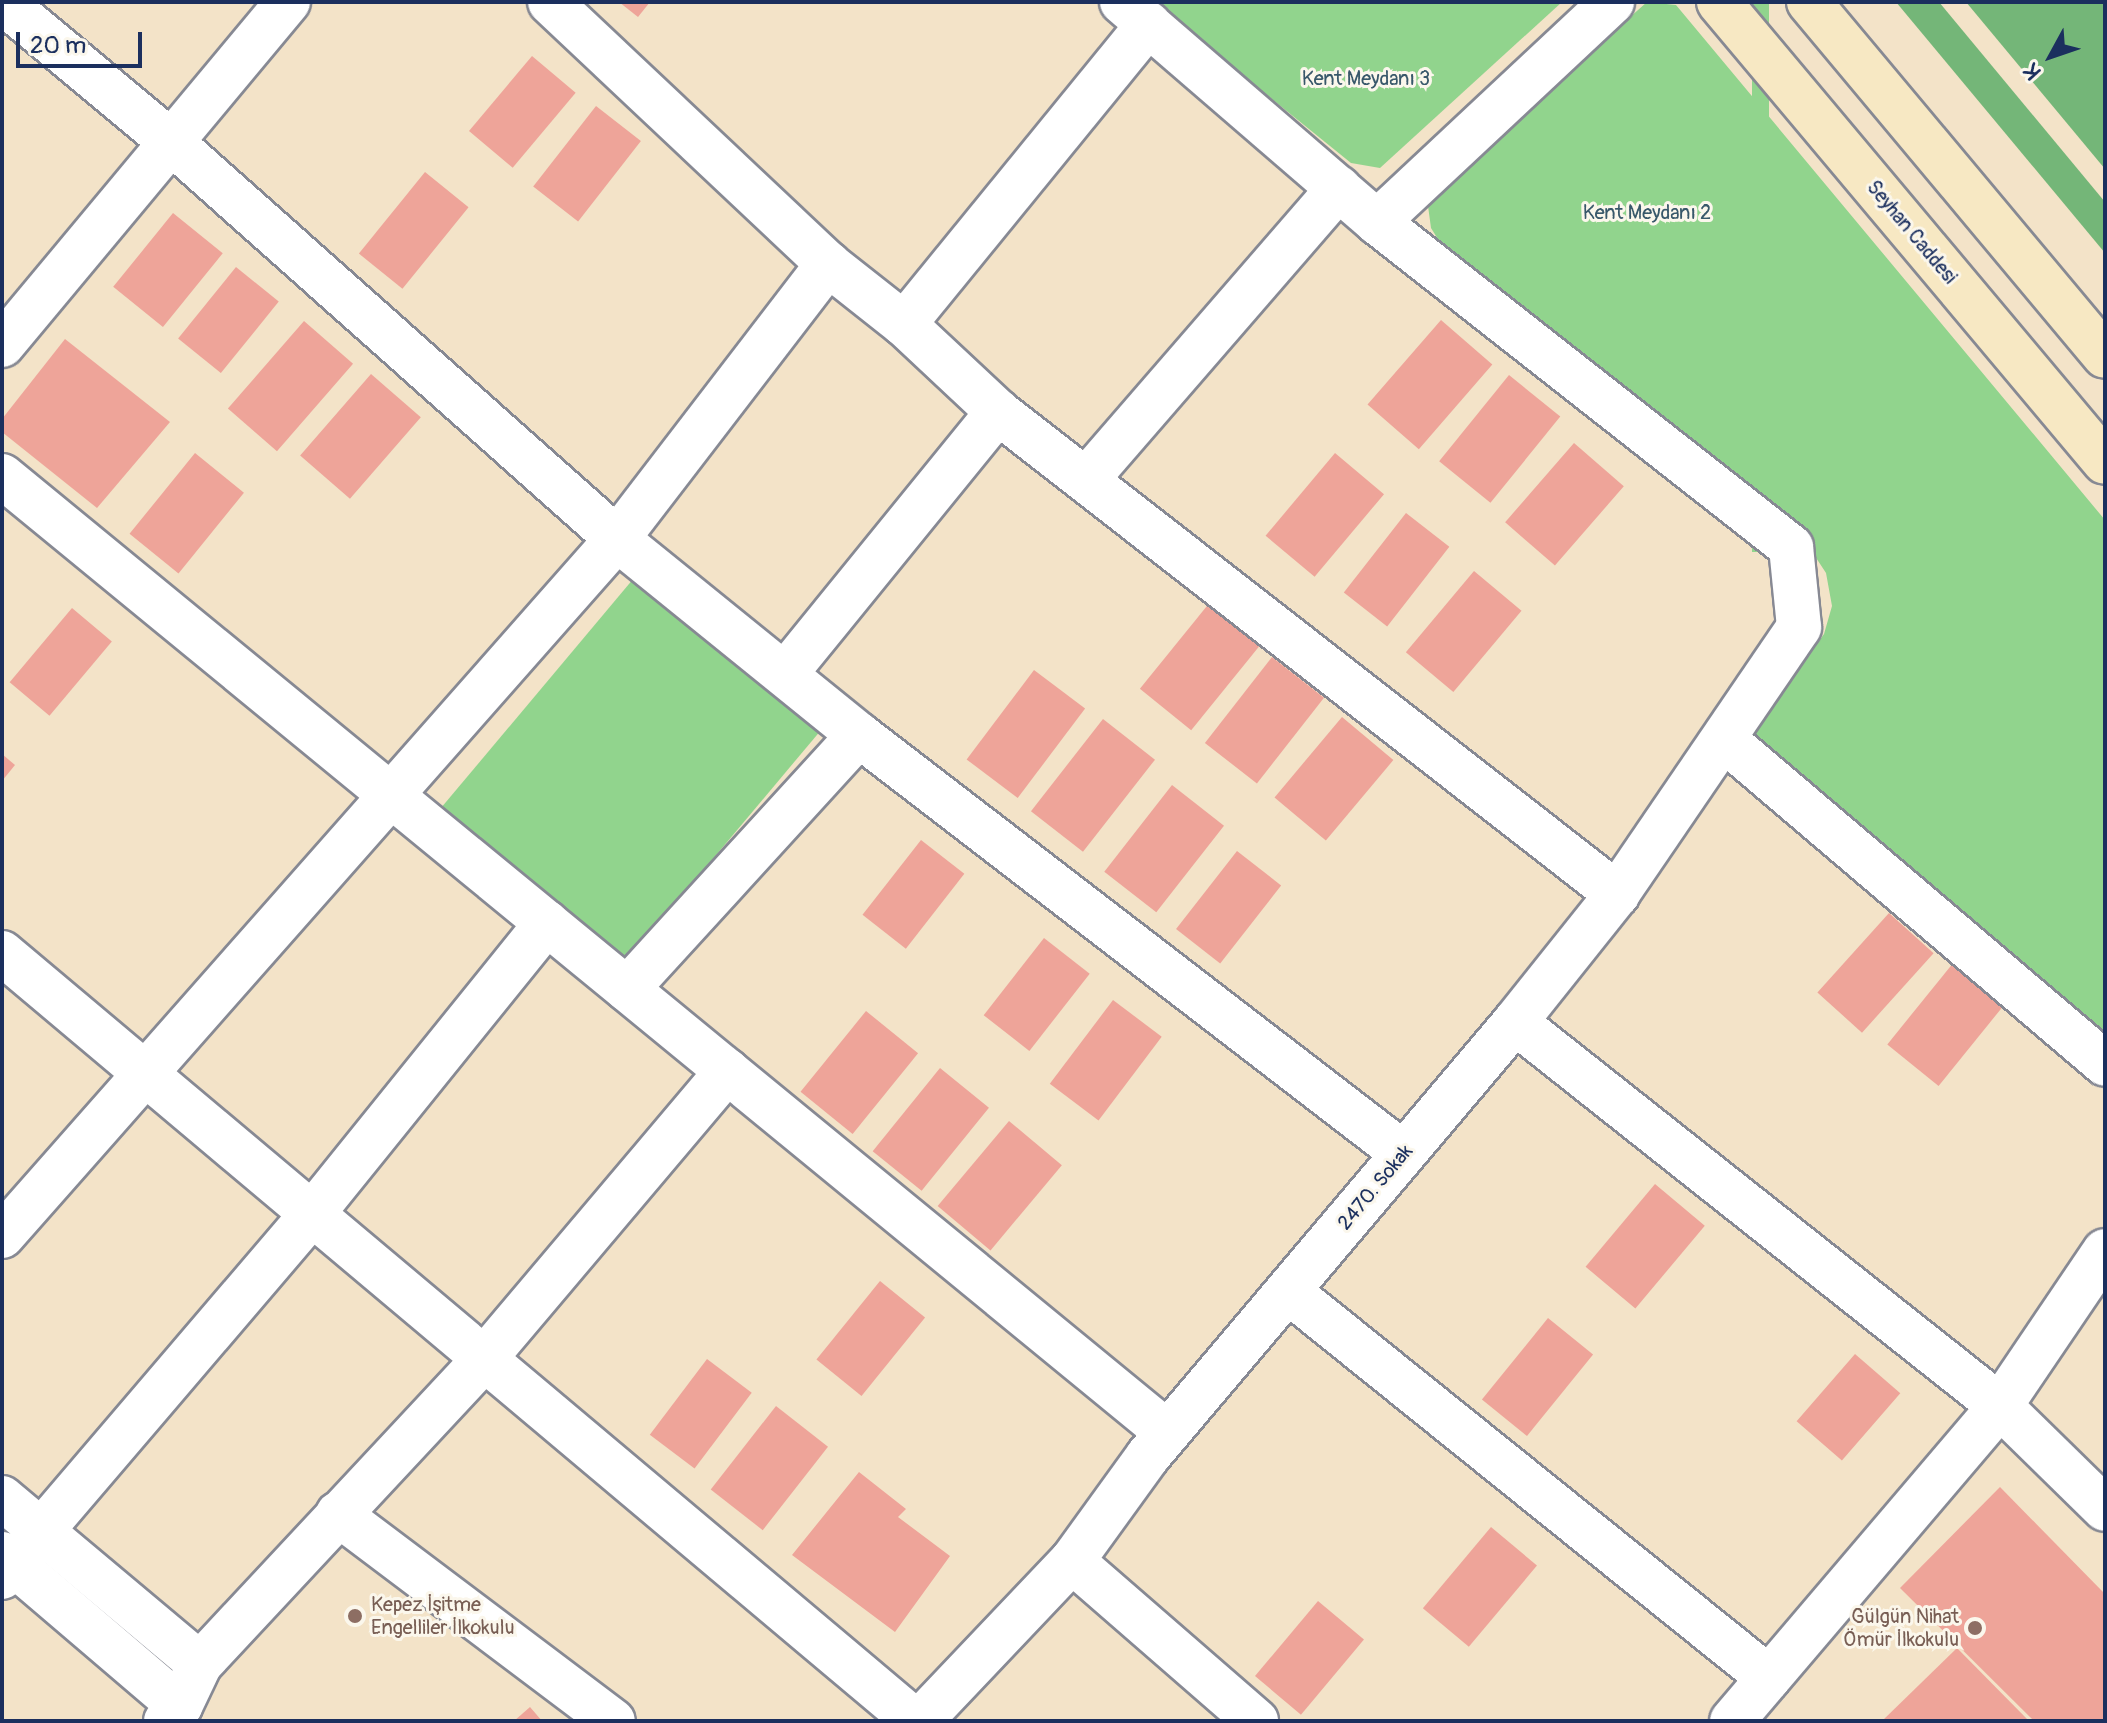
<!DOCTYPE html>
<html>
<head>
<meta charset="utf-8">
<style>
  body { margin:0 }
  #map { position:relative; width:2107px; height:1723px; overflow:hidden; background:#f3e3c8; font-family:Pangolin,sans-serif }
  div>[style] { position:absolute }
  .green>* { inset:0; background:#91d48d; transform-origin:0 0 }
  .forest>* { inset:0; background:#74b678 }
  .building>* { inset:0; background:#eea499; transform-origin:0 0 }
  .roads { filter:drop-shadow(2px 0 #878993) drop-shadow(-2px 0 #878993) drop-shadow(0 2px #878993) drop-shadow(0 -2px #878993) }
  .street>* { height:44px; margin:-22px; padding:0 22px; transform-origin:22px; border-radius:22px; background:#fff }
  .secondary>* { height:44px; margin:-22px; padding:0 22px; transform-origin:22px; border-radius:22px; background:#f7e8c3 }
  .dots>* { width:22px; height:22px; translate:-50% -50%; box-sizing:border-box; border:4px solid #fbf7ec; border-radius:50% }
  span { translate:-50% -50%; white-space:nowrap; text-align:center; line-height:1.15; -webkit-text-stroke:6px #fbf7ec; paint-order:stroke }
  .park-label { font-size:20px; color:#38586a }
  .street-label { font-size:20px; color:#1b2f5e }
  .education-label { font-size:20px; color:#785e54 }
  .left { translate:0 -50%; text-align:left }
  .right { translate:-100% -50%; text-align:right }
  .frame { position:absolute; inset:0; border:4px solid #1b2f5e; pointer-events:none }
  .north { position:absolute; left:2011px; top:16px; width:80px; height:80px; -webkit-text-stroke:6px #fbf7ec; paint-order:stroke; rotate:230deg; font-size:22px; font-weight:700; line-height:32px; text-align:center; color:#1b2f5e }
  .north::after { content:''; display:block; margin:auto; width:28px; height:36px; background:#1b2f5e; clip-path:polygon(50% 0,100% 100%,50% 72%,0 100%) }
  .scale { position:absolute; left:16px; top:32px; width:126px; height:36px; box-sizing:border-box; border:4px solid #1b2f5e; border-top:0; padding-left:10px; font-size:24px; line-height:28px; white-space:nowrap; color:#1b2f5e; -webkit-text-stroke:6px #fbf7ec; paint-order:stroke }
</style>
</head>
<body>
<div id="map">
  <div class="green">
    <div style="clip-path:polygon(1152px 2px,1562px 2px,1380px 168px,1351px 163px)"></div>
    <div style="clip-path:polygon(1647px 2px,1676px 5px,2105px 520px,2105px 1033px,1749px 738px,1824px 634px,1832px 606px,1826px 573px,1807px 544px,1441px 244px,1431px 228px,1428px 206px,1437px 189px)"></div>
    <div style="left:1752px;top:2px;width:17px;height:550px"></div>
    <div style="left:634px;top:578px;width:241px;height:300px;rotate:40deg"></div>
  </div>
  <div class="forest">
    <div style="clip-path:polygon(1896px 2px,1939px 2px,2105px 202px,2105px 253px)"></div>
    <div style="clip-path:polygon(1966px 2px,2105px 2px,2105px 169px)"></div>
  </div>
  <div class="building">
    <div style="clip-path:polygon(619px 2px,650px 2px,638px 17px)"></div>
    <div style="left:532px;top:56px;width:57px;height:98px;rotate:40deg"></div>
    <div style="left:596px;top:106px;width:57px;height:102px;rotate:38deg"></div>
    <div style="left:425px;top:172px;width:56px;height:105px;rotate:39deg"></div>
    <div style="left:173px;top:213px;width:64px;height:95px;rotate:39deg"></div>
    <div style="left:236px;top:267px;width:55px;height:92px;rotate:39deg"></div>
    <div style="left:1441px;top:320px;width:68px;height:112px;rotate:41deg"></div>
    <div style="left:304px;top:321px;width:65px;height:116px;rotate:41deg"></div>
    <div style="clip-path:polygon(65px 339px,170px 422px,97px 508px,2px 432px,2px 419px)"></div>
    <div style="left:371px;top:374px;width:66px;height:108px;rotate:41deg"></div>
    <div style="left:1509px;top:375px;width:66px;height:111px;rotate:39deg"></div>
    <div style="left:1574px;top:443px;width:66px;height:105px;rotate:41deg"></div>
    <div style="left:195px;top:453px;width:63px;height:104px;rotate:39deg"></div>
    <div style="left:1335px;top:453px;width:64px;height:108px;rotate:40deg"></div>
    <div style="left:1406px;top:513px;width:55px;height:101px;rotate:38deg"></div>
    <div style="left:1474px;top:571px;width:62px;height:106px;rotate:40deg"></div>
    <div style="left:1211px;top:601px;width:66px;height:113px;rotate:39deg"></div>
    <div style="left:72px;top:608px;width:52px;height:97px;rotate:40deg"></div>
    <div style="left:1272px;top:657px;width:66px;height:109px;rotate:38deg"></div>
    <div style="left:1034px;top:670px;width:64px;height:112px;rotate:37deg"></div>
    <div style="left:1342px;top:717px;width:67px;height:105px;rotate:40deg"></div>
    <div style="left:1103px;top:719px;width:66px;height:117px;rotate:38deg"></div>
    <div style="clip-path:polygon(2px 754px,15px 765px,2px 781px)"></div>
    <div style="left:1172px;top:785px;width:66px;height:110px;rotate:38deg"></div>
    <div style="left:921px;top:840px;width:55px;height:95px;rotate:38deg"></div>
    <div style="left:1237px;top:851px;width:56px;height:99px;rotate:38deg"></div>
    <div style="left:1889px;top:913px;width:60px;height:107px;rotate:42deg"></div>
    <div style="left:1044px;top:938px;width:58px;height:98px;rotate:38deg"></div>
    <div style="left:1954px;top:962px;width:66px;height:106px;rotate:39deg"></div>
    <div style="left:1113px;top:1000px;width:61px;height:105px;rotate:37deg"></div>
    <div style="left:866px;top:1011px;width:67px;height:104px;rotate:39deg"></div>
    <div style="left:940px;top:1068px;width:63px;height:107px;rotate:39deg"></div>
    <div style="left:1009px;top:1121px;width:69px;height:111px;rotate:40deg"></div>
    <div style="left:1655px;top:1184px;width:65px;height:108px;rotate:40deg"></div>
    <div style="left:880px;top:1281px;width:58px;height:101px;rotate:39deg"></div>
    <div style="left:1548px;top:1318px;width:58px;height:105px;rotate:39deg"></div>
    <div style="left:1855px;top:1354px;width:60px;height:89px;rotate:41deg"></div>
    <div style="left:707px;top:1359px;width:56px;height:95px;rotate:37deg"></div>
    <div style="left:776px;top:1406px;width:66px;height:106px;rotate:38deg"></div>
    <div style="clip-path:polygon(859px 1472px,906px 1509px,898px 1517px,950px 1556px,895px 1632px,792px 1555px)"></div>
    <div style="clip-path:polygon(2000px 1487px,2105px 1594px,2105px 1721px,2034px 1721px,1900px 1588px)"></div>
    <div style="left:1491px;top:1527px;width:60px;height:106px;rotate:40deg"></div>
    <div style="left:1318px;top:1601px;width:60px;height:98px;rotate:40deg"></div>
    <div style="clip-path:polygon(1957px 1648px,2029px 1721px,1882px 1721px)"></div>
    <div style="clip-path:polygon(530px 1707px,542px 1721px,514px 1721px)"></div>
  </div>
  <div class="roads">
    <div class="street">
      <div style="left:3px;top:2px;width:219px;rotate:39.8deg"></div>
      <div style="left:171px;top:142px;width:597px;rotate:41.67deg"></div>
      <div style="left:617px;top:539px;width:311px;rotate:39deg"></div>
      <div style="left:859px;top:735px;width:687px;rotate:37.55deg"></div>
      <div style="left:550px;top:2px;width:382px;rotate:43.3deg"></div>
      <div style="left:828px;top:264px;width:97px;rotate:38.3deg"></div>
      <div style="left:904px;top:324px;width:129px;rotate:43.1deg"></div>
      <div style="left:998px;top:412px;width:785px;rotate:37.91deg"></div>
      <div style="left:1377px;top:222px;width:322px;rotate:-43.1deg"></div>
      <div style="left:904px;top:324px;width:387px;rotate:-50.8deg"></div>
      <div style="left:2px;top:345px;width:447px;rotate:-50.2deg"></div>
      <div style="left:2px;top:476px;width:1508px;rotate:39.38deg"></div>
      <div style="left:1086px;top:480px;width:386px;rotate:-49.1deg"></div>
      <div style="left:785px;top:674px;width:338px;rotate:-50.9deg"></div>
      <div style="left:1726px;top:741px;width:498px;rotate:40.4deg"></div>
      <div style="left:2px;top:953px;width:1193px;rotate:40.07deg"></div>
      <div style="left:627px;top:989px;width:344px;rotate:-47.6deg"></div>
      <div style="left:1515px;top:1022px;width:619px;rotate:38.37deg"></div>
      <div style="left:2000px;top:1406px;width:147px;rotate:44.4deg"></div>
      <div style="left:2px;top:1236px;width:930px;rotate:-48.58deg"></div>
      <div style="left:617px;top:539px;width:347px;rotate:-52.5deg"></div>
      <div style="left:1288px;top:1291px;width:617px;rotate:38.82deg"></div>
      <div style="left:2px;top:1498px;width:258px;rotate:40deg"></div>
      <div style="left:338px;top:1514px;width:344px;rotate:37deg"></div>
      <div style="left:2px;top:1554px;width:234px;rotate:40.5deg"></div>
      <div style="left:1072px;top:1561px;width:244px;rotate:41deg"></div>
      <div style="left:2px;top:1577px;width:477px;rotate:-49.5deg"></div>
      <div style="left:312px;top:1214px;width:374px;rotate:-51.1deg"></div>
      <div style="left:166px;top:1721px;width:21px;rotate:-47deg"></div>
      <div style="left:180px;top:1706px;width:47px;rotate:-64.5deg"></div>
      <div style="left:200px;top:1664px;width:417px;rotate:-47deg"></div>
      <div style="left:484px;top:1359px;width:377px;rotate:-49.8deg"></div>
      <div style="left:920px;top:1721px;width:221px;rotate:-46.5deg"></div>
      <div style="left:1072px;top:1561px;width:130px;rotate:-54.1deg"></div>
      <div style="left:1148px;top:1456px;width:568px;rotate:-49.78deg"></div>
      <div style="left:1515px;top:1022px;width:164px;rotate:-51.4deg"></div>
      <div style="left:1617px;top:894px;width:323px;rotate:-55.7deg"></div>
      <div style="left:1799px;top:627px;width:80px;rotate:-95.7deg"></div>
      <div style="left:1791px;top:547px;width:526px;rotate:-141.87deg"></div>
      <div style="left:1377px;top:222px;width:337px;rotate:-139.2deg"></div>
      <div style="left:1732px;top:1721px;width:414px;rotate:-49.6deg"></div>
      <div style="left:2000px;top:1406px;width:187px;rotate:-55.9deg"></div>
    </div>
    <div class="secondary">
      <div style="left:1719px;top:2px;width:600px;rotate:50deg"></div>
      <div style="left:1809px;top:2px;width:461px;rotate:50.1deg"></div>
    </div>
  </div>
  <div class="dots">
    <div style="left:355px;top:1616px;background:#8d6e63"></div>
    <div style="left:1975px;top:1628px;background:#8d6e63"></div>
  </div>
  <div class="park-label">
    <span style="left:1366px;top:78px">Kent Meydanı 3</span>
    <span style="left:1647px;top:212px">Kent Meydanı 2</span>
  </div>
  <div class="street-label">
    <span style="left:1912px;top:232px;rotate:50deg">Seyhan Caddesi</span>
    <span style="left:1375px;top:1187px;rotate:-50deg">2470. Sokak</span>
  </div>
  <div class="education-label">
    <span class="left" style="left:371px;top:1616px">Kepez İşitme<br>Engelliler İlkokulu</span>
    <span class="right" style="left:1959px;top:1628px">Gülgün Nihat<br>Ömür İlkokulu</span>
  </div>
  <div class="frame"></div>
  <div class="north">K</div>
  <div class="scale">20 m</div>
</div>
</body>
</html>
